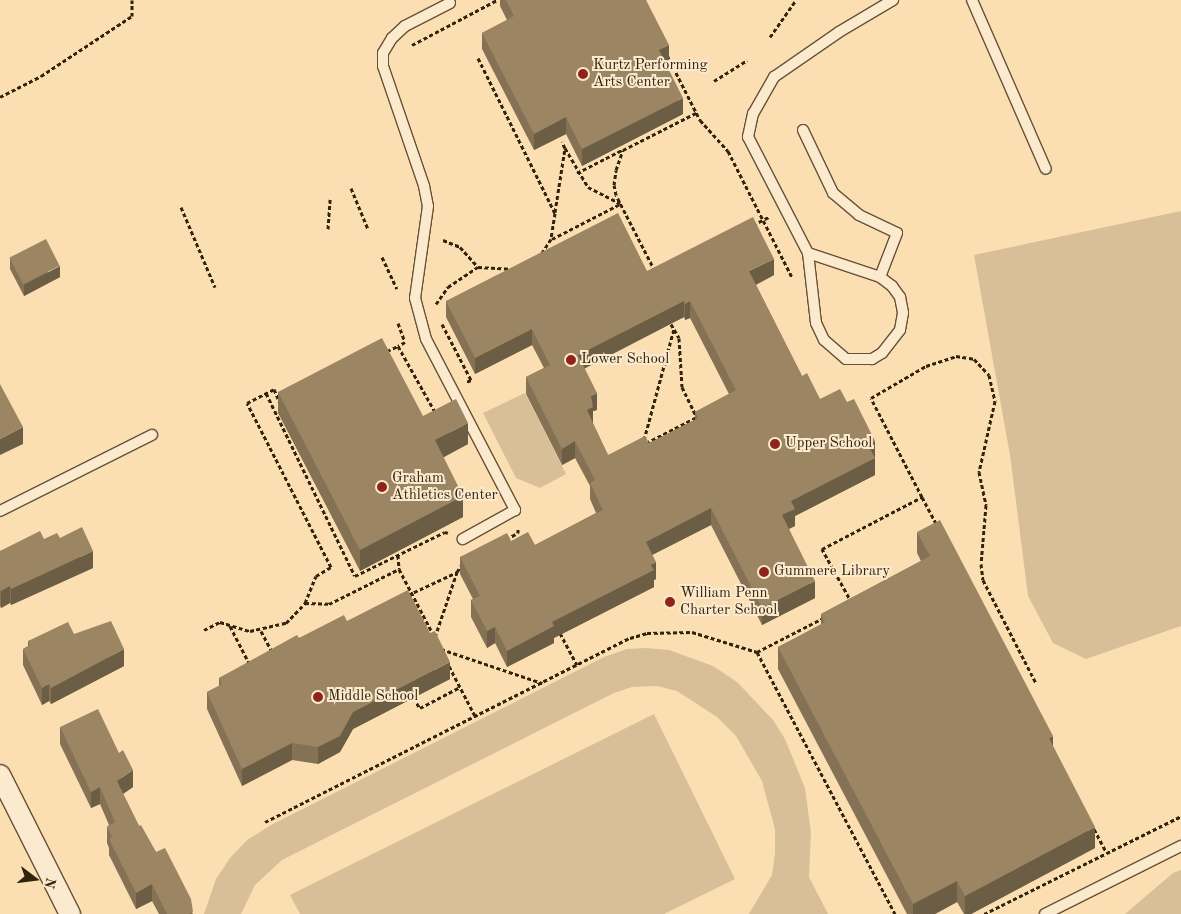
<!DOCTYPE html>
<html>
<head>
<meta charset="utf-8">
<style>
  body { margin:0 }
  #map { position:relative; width:1181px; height:914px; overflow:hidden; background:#fbdfb3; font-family:"Old Standard TT",serif }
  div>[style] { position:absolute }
  .green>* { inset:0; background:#d9bf97 }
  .path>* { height:3px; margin-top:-1.5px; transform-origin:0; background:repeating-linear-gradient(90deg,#32230d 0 4px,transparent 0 6.5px) }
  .roads { filter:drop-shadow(1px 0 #645236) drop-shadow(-1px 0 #645236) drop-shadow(0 1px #645236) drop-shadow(0 -1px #645236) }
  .service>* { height:10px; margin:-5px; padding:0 5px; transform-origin:5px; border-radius:5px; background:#fceace }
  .minor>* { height:20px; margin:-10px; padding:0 10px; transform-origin:10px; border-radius:10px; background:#fceace }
  .wall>* { inset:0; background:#857255 }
  .shaded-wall>* { inset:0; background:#6c5d45 }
  .building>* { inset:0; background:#9b8563; transform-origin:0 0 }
  .dots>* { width:14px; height:14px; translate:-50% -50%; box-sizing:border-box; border:2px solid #fceace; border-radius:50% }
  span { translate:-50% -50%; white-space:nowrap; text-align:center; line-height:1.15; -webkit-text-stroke:4px #fceace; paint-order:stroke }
  .poi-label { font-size:15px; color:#32230d }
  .left { translate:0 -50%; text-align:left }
  .north { position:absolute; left:10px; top:854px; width:50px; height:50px; -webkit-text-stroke:4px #fceace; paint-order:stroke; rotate:105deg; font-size:14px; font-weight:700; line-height:20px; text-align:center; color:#32230d }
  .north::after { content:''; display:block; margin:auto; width:18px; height:22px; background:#32230d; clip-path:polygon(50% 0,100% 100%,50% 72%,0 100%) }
</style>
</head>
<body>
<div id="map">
  <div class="green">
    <div style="clip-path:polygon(1181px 211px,1181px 626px,1086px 659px,1053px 643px,1028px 596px,1010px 455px,974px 255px)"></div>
    <div style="clip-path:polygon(525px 393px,566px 474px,540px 488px,516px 478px,483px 413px)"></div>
    <div style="clip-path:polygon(646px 648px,669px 650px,713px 666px,737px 682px,773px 720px,785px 739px,805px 788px,811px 833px,809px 877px,828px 914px,749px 914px,772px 875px,775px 853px,775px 829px,762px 781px,736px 736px,717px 717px,677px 691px,657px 686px,632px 687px,614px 693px,282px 860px,255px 885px,241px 914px,204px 914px,216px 879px,230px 858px,247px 840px,271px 825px,604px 657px,627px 649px)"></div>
    <div style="clip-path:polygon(654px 714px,735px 879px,664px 914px,300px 914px,290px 895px)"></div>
    <div style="clip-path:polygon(1181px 870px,1181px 914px,1125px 914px,1173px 873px)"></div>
  </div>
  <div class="path">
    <div style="left:770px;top:37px;width:45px;rotate:-54.9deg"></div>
    <div style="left:412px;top:45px;width:96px;rotate:-27.9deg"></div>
    <div style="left:667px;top:55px;width:73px;rotate:63.1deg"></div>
    <div style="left:700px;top:120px;width:42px;rotate:47.9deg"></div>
    <div style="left:728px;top:151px;width:141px;rotate:63.1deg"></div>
    <div style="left:478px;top:58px;width:173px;rotate:63.6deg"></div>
    <div style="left:555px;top:213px;width:26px;rotate:99deg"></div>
    <div style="left:551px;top:239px;width:17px;rotate:123deg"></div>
    <div style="left:714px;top:81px;width:39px;rotate:-32deg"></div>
    <div style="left:0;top:97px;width:46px;rotate:-27.1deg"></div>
    <div style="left:41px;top:76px;width:109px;rotate:-33.4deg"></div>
    <div style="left:132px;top:16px;width:16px;rotate:-90deg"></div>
    <div style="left:565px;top:148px;width:45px;rotate:59.5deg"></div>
    <div style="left:588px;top:187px;width:36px;rotate:27deg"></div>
    <div style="left:577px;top:173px;width:51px;rotate:-27.1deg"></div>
    <div style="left:351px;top:188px;width:44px;rotate:67.5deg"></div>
    <div style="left:181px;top:207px;width:87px;rotate:67deg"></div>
    <div style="left:555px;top:212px;width:65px;rotate:-81.1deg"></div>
    <div style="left:565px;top:148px;width:7px;rotate:-117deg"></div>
    <div style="left:753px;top:225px;width:18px;rotate:-27deg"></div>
    <div style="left:328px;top:229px;width:30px;rotate:-86deg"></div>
    <div style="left:552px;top:239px;width:76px;rotate:-27.2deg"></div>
    <div style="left:443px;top:240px;width:18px;rotate:22deg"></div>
    <div style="left:460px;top:247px;width:27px;rotate:48deg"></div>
    <div style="left:478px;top:267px;width:33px;rotate:3deg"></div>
    <div style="left:382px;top:257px;width:35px;rotate:65deg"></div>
    <div style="left:655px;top:271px;width:85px;rotate:-117.2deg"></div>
    <div style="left:616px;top:195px;width:10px;rotate:-101deg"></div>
    <div style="left:614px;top:185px;width:15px;rotate:-82deg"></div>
    <div style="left:616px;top:170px;width:21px;rotate:-71deg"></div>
    <div style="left:623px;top:150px;width:82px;rotate:-26.9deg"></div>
    <div style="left:436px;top:304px;width:21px;rotate:-55deg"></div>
    <div style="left:448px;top:287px;width:36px;rotate:-34deg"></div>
    <div style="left:398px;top:323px;width:20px;rotate:70deg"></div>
    <div style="left:405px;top:342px;width:8px;rotate:150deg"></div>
    <div style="left:442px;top:324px;width:63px;rotate:62.6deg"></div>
    <div style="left:471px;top:380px;width:5px;rotate:158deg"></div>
    <div style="left:671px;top:324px;width:16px;rotate:60deg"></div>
    <div style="left:679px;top:338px;width:49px;rotate:86.5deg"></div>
    <div style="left:682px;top:387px;width:32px;rotate:64deg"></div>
    <div style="left:387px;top:351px;width:12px;rotate:-24deg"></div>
    <div style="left:398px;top:346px;width:76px;rotate:60.7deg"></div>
    <div style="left:266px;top:393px;width:203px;rotate:64.1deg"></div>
    <div style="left:355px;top:576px;width:100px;rotate:-26.1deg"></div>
    <div style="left:445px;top:532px;width:3px;rotate:18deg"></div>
    <div style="left:644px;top:440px;width:115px;rotate:-74.9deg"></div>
    <div style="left:646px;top:443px;width:57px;rotate:-27deg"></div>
    <div style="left:922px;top:497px;width:32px;rotate:62deg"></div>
    <div style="left:506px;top:539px;width:13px;rotate:-27deg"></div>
    <div style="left:518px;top:533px;width:5px;rotate:-90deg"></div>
    <div style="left:398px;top:555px;width:14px;rotate:86deg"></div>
    <div style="left:399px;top:569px;width:76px;rotate:62.4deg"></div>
    <div style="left:408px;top:595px;width:54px;rotate:-25.1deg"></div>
    <div style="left:457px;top:572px;width:9px;rotate:-58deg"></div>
    <div style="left:305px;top:603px;width:24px;rotate:2deg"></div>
    <div style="left:329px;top:604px;width:78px;rotate:-26.6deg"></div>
    <div style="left:852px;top:603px;width:62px;rotate:-119.1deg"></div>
    <div style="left:822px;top:549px;width:113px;rotate:-27.5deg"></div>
    <div style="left:922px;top:497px;width:111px;rotate:-117.3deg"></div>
    <div style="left:871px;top:398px;width:64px;rotate:-30.2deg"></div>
    <div style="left:926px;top:366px;width:32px;rotate:-18deg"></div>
    <div style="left:956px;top:356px;width:18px;rotate:9deg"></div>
    <div style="left:974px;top:359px;width:22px;rotate:47deg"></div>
    <div style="left:989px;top:375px;width:27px;rotate:77deg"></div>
    <div style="left:995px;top:401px;width:73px;rotate:102.7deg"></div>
    <div style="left:979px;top:472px;width:34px;rotate:78deg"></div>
    <div style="left:986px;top:505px;width:59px;rotate:94.8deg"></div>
    <div style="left:981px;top:564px;width:16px;rotate:83deg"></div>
    <div style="left:983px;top:580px;width:116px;rotate:62.8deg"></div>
    <div style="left:230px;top:626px;width:44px;rotate:62.9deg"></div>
    <div style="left:204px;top:630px;width:18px;rotate:-27deg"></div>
    <div style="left:220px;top:622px;width:31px;rotate:17deg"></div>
    <div style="left:250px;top:631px;width:37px;rotate:-13deg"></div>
    <div style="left:286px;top:623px;width:28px;rotate:-46deg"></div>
    <div style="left:305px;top:603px;width:29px;rotate:-68deg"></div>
    <div style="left:316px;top:576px;width:17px;rotate:-31deg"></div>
    <div style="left:331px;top:567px;width:184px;rotate:-117.1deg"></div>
    <div style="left:247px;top:403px;width:30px;rotate:-27deg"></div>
    <div style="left:274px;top:389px;width:15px;rotate:67deg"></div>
    <div style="left:261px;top:631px;width:24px;rotate:62deg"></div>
    <div style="left:560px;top:633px;width:36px;rotate:62deg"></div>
    <div style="left:435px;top:637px;width:69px;rotate:-71.3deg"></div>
    <div style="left:441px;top:649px;width:107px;rotate:18.6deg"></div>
    <div style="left:757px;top:652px;width:296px;rotate:62.2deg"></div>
    <div style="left:449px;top:666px;width:56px;rotate:62.5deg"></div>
    <div style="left:413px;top:698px;width:12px;rotate:55deg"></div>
    <div style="left:420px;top:708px;width:45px;rotate:-27.7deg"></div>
    <div style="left:265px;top:822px;width:409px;rotate:-26.8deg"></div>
    <div style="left:630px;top:638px;width:18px;rotate:-16deg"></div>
    <div style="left:647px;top:633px;width:45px;rotate:-1.3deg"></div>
    <div style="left:692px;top:632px;width:68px;rotate:17.1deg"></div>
    <div style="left:757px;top:652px;width:76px;rotate:-27.2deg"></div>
    <div style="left:1094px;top:829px;width:26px;rotate:62deg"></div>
    <div style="left:984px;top:914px;width:220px;rotate:-26.4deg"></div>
  </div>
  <div class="roads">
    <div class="service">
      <div style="left:972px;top:0;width:184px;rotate:66.4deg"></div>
      <div style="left:450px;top:3px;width:51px;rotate:152.9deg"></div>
      <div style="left:405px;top:26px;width:18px;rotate:137deg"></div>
      <div style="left:392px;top:38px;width:17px;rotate:121deg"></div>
      <div style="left:383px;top:53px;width:13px;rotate:90deg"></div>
      <div style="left:383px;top:66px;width:127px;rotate:71.1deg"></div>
      <div style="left:424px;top:186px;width:20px;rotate:79deg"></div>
      <div style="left:428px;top:206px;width:93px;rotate:98deg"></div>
      <div style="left:415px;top:298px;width:42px;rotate:75deg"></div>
      <div style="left:426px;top:339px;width:193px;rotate:62.5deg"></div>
      <div style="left:515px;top:510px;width:60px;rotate:150.9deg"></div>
      <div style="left:803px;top:130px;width:70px;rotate:64.5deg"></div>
      <div style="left:833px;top:193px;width:34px;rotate:40deg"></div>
      <div style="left:859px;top:215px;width:42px;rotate:25.3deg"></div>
      <div style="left:897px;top:233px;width:47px;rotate:111.1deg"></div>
      <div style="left:808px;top:253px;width:76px;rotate:18.4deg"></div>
      <div style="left:880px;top:277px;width:15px;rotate:37deg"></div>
      <div style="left:892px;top:286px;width:14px;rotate:54deg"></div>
      <div style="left:900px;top:297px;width:16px;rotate:79deg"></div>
      <div style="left:903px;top:313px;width:17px;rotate:100deg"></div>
      <div style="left:900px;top:330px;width:29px;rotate:128deg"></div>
      <div style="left:882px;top:353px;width:12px;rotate:149deg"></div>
      <div style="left:872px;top:359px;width:26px;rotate:180deg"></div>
      <div style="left:846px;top:359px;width:29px;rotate:-139deg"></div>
      <div style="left:824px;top:340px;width:19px;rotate:-115deg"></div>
      <div style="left:816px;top:323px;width:70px;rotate:-96.5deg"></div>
      <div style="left:808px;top:253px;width:131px;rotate:-117.3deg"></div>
      <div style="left:748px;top:137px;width:24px;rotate:-78deg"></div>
      <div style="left:753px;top:114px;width:43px;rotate:-60.4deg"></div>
      <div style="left:774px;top:77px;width:79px;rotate:-34.7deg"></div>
      <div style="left:839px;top:32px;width:63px;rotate:-30.7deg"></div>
      <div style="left:0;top:511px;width:170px;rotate:-26.6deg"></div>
      <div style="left:1045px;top:914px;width:152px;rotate:-26.6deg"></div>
    </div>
    <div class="minor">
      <div style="left:0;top:775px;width:156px;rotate:63.3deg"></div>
    </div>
  </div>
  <div class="wall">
    <div style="clip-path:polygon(500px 0,646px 0,669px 62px,665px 64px,683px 114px,582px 166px,566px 134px,534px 150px,482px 49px,482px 33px,507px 20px,500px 6px)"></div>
    <div style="clip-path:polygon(10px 258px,60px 277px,24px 296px,10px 269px)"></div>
    <div style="clip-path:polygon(evenodd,647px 271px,774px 275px,756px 285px,802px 376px,820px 399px,875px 457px,875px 475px,795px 516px,795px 526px,789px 529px,815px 598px,762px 625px,711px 525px,652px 555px,656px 579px,654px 580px,654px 587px,554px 638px,554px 643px,507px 667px,495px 643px,487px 648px,471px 617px,471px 600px,473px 599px,460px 574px,460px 557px,511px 541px,535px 545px,596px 513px,590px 499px,590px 486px,575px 458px,562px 465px,526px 394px,526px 377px,544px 368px,532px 345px,475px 374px,446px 317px,446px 301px,647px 271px,684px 317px,685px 320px,690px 318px,729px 394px,695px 412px,695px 420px,649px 443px,608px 455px,593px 424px,593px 411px,597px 410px,584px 368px,684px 317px)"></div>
    <div style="clip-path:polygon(278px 392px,423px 416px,468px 444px,443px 457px,463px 517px,360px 571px,278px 413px)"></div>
    <div style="clip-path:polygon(917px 532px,1053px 746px,1095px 848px,971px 914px,964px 914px,957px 902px,935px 914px,907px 914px,778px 669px,778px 647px,821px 625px,821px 614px,921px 561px,917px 553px)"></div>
    <div style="clip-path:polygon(60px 538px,93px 568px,11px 605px,10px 603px,1px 608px,0 606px,0 551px,44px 539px)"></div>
    <div style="clip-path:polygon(347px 621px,450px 679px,353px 729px,340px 752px,318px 764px,292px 760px,242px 786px,207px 709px,207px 692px,219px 686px,219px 678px,299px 638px)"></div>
    <div style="clip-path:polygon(74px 634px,124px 666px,51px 704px,49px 701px,42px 705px,23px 665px,23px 649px,28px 646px,28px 641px)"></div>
    <div style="clip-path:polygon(60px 727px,133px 787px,123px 794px,139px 826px,156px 852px,193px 914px,159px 914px,152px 901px,136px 909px,109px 855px,109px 848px,107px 843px,107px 827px,109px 825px,100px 804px,91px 808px,60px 744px)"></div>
  </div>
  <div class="shaded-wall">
    <div style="clip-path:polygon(669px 45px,669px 62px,659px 67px,659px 50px)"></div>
    <div style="clip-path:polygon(683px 98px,683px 114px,582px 166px,582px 149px)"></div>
    <div style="clip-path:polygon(566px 117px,566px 134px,534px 150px,534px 134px)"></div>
    <div style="clip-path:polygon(774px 259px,774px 275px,749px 288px,749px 271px)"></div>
    <div style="clip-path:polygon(60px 266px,60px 277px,24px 296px,24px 285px)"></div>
    <div style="clip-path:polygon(684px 301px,684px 317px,578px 372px,578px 355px)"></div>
    <div style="clip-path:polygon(690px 301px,690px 318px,685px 320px,685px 304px)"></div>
    <div style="clip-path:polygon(532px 329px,532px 345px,475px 374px,475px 358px)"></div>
    <div style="clip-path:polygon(597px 393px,597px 410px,593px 411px,593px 423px,587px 427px,587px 410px,591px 396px)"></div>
    <div style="clip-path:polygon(468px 423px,468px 444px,435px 462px,435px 440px)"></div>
    <div style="clip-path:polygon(23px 427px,23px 444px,0 455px,0 439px)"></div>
    <div style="clip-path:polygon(575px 441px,575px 458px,562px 465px,562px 449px)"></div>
    <div style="clip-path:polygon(875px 441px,875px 457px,868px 461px,868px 445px)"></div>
    <div style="clip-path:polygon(875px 458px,875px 475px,795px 516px,795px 526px,782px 532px,782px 515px,791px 501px)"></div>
    <div style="clip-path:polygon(463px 496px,463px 517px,360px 571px,360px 550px)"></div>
    <div style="clip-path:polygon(711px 508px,711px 525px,646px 558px,646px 542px)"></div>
    <div style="clip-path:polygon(93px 551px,93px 568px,11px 605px,11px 589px)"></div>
    <div style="clip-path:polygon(656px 562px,656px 579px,654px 580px,654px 587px,554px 638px,554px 643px,507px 667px,507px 651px,552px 622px)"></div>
    <div style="clip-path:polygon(815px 581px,815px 598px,762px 625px,762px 608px)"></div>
    <div style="clip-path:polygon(10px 586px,10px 603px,1px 608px,1px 591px)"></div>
    <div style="clip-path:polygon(495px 627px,495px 643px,487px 648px,487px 631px)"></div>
    <div style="clip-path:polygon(124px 649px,124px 666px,51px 704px,51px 688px)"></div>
    <div style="clip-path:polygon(450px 662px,450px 679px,353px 729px,340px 752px,318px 764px,318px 747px,353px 712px)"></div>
    <div style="clip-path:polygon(49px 684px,49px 701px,42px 705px,42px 688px)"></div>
    <div style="clip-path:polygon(1053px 736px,1053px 757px,1049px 738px)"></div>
    <div style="clip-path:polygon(292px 743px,292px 760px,242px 786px,242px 769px)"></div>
    <div style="clip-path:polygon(133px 770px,133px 787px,117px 798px,117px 781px)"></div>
    <div style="clip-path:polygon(100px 787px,100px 804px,91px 808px,91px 792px)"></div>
    <div style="clip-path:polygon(1095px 827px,1095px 848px,971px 914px,965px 914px,965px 896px)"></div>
    <div style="clip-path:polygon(957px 881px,957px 902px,935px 914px,913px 914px,913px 904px)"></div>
    <div style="clip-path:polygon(152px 884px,152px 901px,136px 909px,136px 893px)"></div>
  </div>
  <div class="building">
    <div style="clip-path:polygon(506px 0,646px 0,669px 45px,659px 50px,683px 98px,582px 149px,566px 117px,534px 134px,482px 33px,514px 16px)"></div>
    <div style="clip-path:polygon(evenodd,618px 213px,647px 271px,753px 217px,774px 259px,749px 271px,802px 376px,807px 373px,820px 399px,840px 389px,847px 402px,854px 399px,875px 441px,868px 445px,875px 458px,791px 501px,795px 509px,782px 515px,815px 581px,762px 608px,711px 508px,646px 542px,656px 562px,651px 565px,654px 570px,552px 622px,554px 626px,507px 651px,495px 627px,487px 631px,471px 600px,480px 596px,460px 557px,507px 533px,511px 541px,528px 532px,535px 545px,603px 510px,590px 483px,595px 480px,575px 441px,562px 449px,526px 377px,550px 365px,532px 329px,475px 358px,446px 301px,618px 213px,684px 301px,685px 304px,690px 301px,736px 390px,695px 412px,698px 418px,649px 443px,645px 436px,608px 455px,587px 410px,593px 407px,591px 396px,597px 393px,578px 355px,684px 301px)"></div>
    <div style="left:46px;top:239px;width:30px;height:41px;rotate:63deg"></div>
    <div style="clip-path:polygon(382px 338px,423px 416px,456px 399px,468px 423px,435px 440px,463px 496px,360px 550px,278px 392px)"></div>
    <div style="clip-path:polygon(0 384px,23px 427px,0 439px)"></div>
    <div style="clip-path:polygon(940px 520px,1053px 736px,1049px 738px,1095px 827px,965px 896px,957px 881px,913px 904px,778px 647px,825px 622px,821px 614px,930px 556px,917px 532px)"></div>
    <div style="clip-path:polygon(82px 527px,93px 551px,11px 589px,10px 586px,1px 591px,0 590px,0 551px,40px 531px,44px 539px,57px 533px,60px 538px)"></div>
    <div style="clip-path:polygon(408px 590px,430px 633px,435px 631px,450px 662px,353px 712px,340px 736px,318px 747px,292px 743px,242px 769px,207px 692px,222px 684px,219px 678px,297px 635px,299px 638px,344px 615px,347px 621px)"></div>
    <div style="clip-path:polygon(111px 621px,124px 649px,51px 688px,49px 684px,42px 688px,23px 649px,30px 645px,28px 641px,68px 622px,74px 634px)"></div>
    <div style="clip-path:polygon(98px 709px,119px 753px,123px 750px,133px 770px,117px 781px,139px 826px,141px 825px,156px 852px,165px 848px,191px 899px,193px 912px,188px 914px,167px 914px,152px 884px,136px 893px,109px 839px,112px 837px,107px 827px,115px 822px,100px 787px,91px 792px,60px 727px)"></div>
  </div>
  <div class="dots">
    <div style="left:583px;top:74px;background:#8f2418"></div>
    <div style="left:571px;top:360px;background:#8f2418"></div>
    <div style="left:775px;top:444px;background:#8f2418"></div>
    <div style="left:382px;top:487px;background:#8f2418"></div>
    <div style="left:764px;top:572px;background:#8f2418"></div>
    <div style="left:670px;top:602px;background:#8f2418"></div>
    <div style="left:318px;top:697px;background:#8f2418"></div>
  </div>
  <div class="poi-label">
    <span class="left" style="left:593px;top:74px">Kurtz Performing<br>Arts Center</span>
    <span class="left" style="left:581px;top:360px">Lower School</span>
    <span class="left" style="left:785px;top:444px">Upper School</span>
    <span class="left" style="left:392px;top:487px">Graham<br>Athletics Center</span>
    <span class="left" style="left:774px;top:572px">Gummere Library</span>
    <span class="left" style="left:680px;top:602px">William Penn<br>Charter School</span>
    <span class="left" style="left:328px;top:697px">Middle School</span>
  </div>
  <div class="north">N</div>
</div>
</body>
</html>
